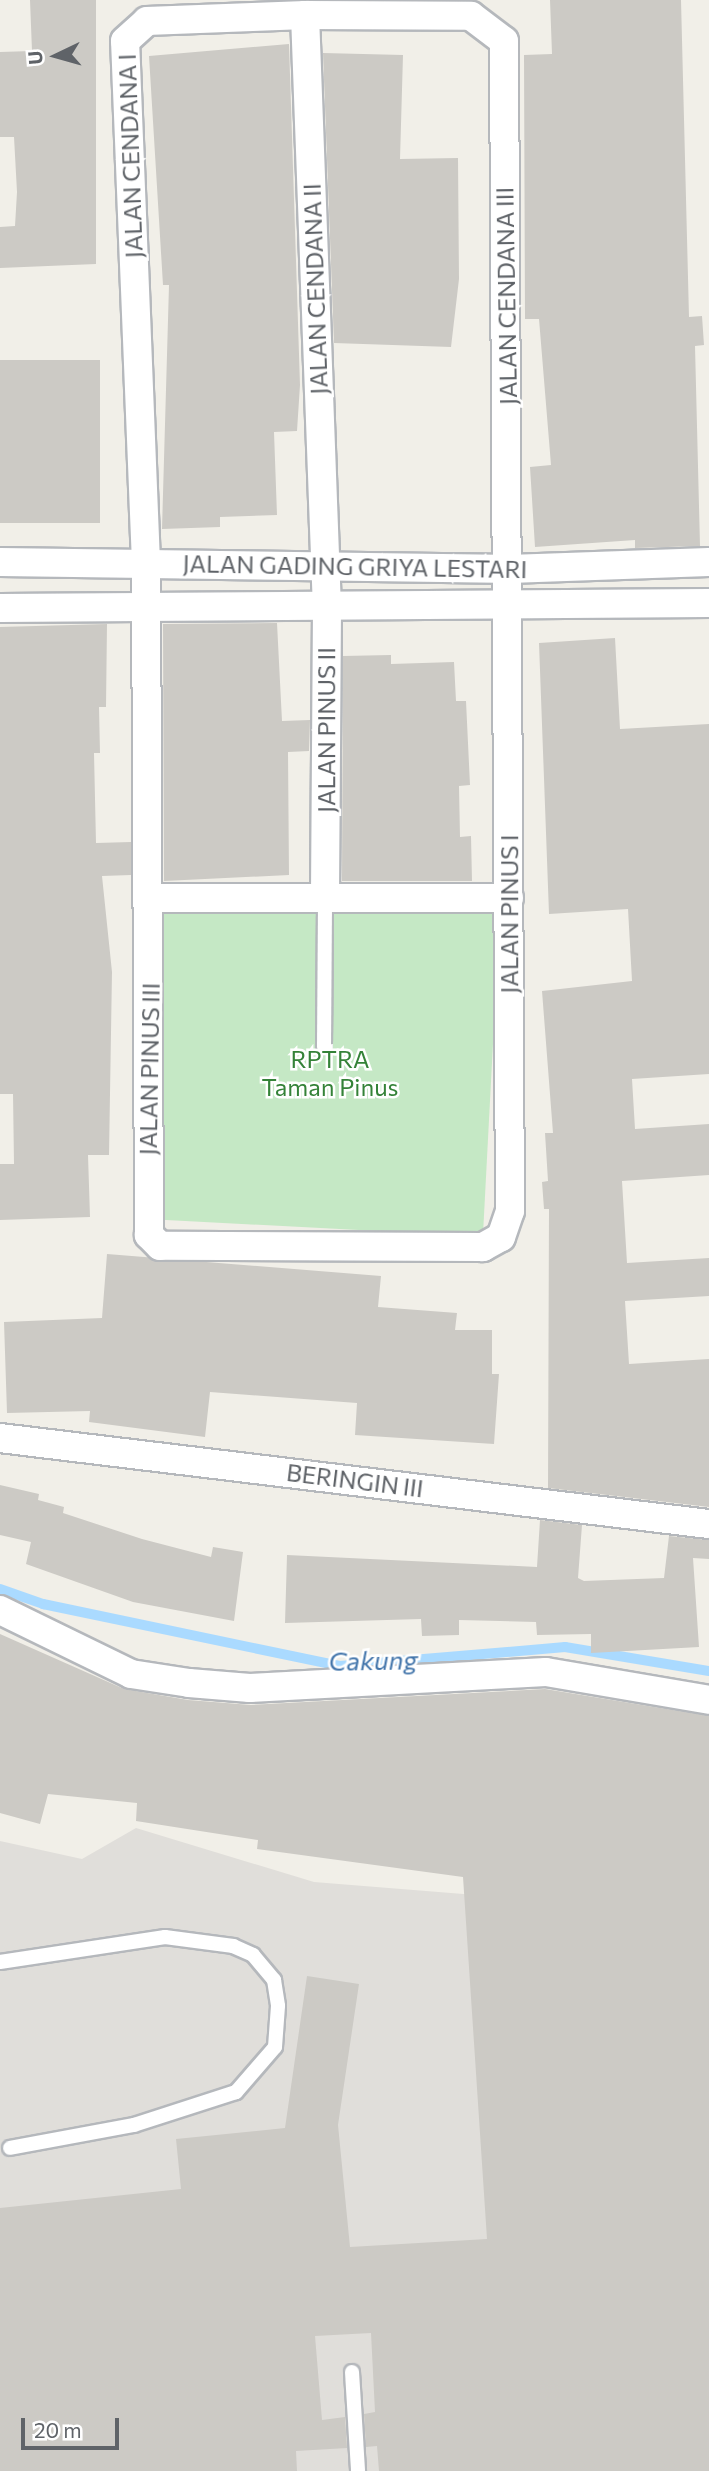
<!DOCTYPE html>
<html>
<head>
<meta charset="utf-8">
<style>
  body { margin:0 }
  #map { position:relative; width:709px; height:2471px; overflow:hidden; background:#f1efe8; font-family:Commissioner,sans-serif }
  div>[style] { position:absolute }
  .industrial>* { inset:0; background:#e0deda }
  .green>* { inset:0; background:#c5e8c5; transform-origin:0 0 }
  .stream>* { height:10px; margin:-5px; padding:0 5px; transform-origin:5px; border-radius:5px; background:#aadaff }
  .building>* { inset:0; background:#cccac5; transform-origin:0 0 }
  .roads { filter:drop-shadow(2px 0 #b5b8bc) drop-shadow(-2px 0 #b5b8bc) drop-shadow(0 2px #b5b8bc) drop-shadow(0 -2px #b5b8bc) }
  .lane>* { height:14px; margin:-7px; padding:0 7px; transform-origin:7px; border-radius:7px; background:#fff }
  .street>* { height:28px; margin:-14px; padding:0 14px; transform-origin:14px; border-radius:14px; background:#fff }
  span { translate:-50% -50%; white-space:nowrap; text-align:center; line-height:1.15; -webkit-text-stroke:5px #fff; paint-order:stroke }
  .street-label { font-size:24px; color:#5f6368 }
  .park-label { font-size:24px; color:#348238 }
  .water-label { font-size:26px; color:#4174aa; font-style:italic }
  .north { position:absolute; left:21px; top:21px; width:70px; height:70px; -webkit-text-stroke:5px #fff; paint-order:stroke; rotate:265deg; font-size:19px; font-weight:700; line-height:28px; text-align:center; color:#5f6368 }
  .north::after { content:''; display:block; margin:auto; width:24px; height:32px; background:#5f6368; clip-path:polygon(50% 0,100% 100%,50% 72%,0 100%) }
  .scale { position:absolute; left:21px; top:2418px; width:98px; height:32px; box-sizing:border-box; border:4px solid #5f6368; border-top:0; padding-left:9px; font-size:21px; line-height:24px; white-space:nowrap; color:#5f6368; -webkit-text-stroke:5px #fff; paint-order:stroke }
</style>
</head>
<body>
<div id="map">
  <div class="industrial">
    <div style="clip-path:polygon(136px 1828px,314px 1882px,613px 1906px,709px 2471px,0 2471px,0 1841px,82px 1859px)"></div>
  </div>
  <div class="green">
    <div style="left:500px;top:910px;width:327px;height:341px;rotate:93deg"></div>
  </div>
  <div class="stream">
    <div style="left:0;top:1589px;width:46px;rotate:19.2deg"></div>
    <div style="left:43px;top:1604px;width:303px;rotate:11.8deg"></div>
    <div style="left:340px;top:1666px;width:226px;rotate:-4.8deg"></div>
    <div style="left:565px;top:1647px;width:146px;rotate:9.5deg"></div>
  </div>
  <div class="building">
    <div style="clip-path:polygon(30px 0,96px 0,96px 264px,0 268px,0 227px,15px 226px,17px 192px,14px 137px,0 137px,0 52px,32px 51px)"></div>
    <div style="clip-path:polygon(550px 0,681px 0,689px 317px,702px 316px,704px 345px,695px 346px,700px 546px,635px 548px,635px 540px,535px 547px,530px 467px,551px 465px,539px 319px,525px 319px,524px 55px,552px 54px)"></div>
    <div style="clip-path:polygon(289px 44px,300px 385px,297px 431px,274px 432px,277px 515px,220px 517px,220px 527px,162px 529px,169px 285px,163px 285px,149px 56px)"></div>
    <div style="clip-path:polygon(323px 53px,403px 55px,400px 159px,458px 158px,459px 279px,451px 347px,334px 343px)"></div>
    <div style="left:100px;top:360px;width:163px;height:100px;rotate:90deg"></div>
    <div style="clip-path:polygon(277px 623px,282px 721px,310px 720px,309px 751px,288px 752px,289px 875px,164px 881px,163px 624px)"></div>
    <div style="clip-path:polygon(107px 624px,106px 707px,99px 707px,100px 753px,94px 753px,96px 843px,131px 842px,131px 875px,102px 876px,112px 972px,109px 1155px,88px 1155px,90px 1217px,0 1220px,0 1164px,14px 1164px,13px 1094px,0 1094px,0 627px)"></div>
    <div style="clip-path:polygon(615px 638px,620px 729px,709px 724px,709px 1074px,632px 1079px,635px 1129px,709px 1124px,709px 1175px,622px 1181px,627px 1263px,709px 1258px,709px 1296px,625px 1301px,629px 1364px,709px 1359px,709px 1507px,548px 1488px,549px 1209px,544px 1209px,542px 1182px,548px 1181px,545px 1133px,553px 1133px,542px 991px,632px 981px,628px 909px,549px 914px,539px 643px)"></div>
    <div style="clip-path:polygon(391px 655px,391px 664px,454px 662px,456px 701px,466px 701px,470px 785px,459px 786px,460px 837px,471px 836px,472px 881px,342px 881px,343px 656px)"></div>
    <div style="clip-path:polygon(107px 1254px,381px 1276px,378px 1307px,457px 1313px,455px 1330px,492px 1330px,492px 1374px,499px 1374px,494px 1444px,355px 1435px,357px 1403px,210px 1392px,205px 1437px,89px 1422px,90px 1411px,7px 1413px,4px 1322px,102px 1318px)"></div>
    <div style="clip-path:polygon(0 1485px,39px 1494px,38px 1500px,64px 1507px,63px 1513px,142px 1539px,211px 1557px,213px 1547px,243px 1552px,234px 1621px,133px 1602px,26px 1564px,31px 1542px,0 1535px)"></div>
    <div style="clip-path:polygon(540px 1520px,582px 1525px,578px 1578px,584px 1581px,664px 1578px,669px 1536px,709px 1540px,709px 1559px,693px 1558px,699px 1647px,591px 1653px,591px 1634px,537px 1635px,536px 1622px,459px 1620px,459px 1635px,422px 1636px,421px 1619px,285px 1623px,287px 1555px,537px 1567px)"></div>
    <div style="clip-path:polygon(0 1634px,124px 1689px,188px 1700px,251px 1705px,545px 1689px,709px 1716px,709px 2471px,379px 2471px,377px 2446px,366px 2447px,364px 2414px,375px 2412px,371px 2333px,315px 2336px,322px 2420px,345px 2417px,347px 2448px,296px 2451px,297px 2471px,0 2471px,0 2208px,181px 2189px,176px 2139px,285px 2128px,307px 1976px,359px 1984px,338px 2125px,350px 2247px,487px 2239px,463px 1877px,257px 1849px,258px 1840px,136px 1821px,137px 1803px,48px 1794px,40px 1824px,0 1813px)"></div>
  </div>
  <div class="roads">
    <div class="lane">
      <div style="left:324px;top:1047px;width:149px;rotate:-89.6deg"></div>
      <div style="left:0;top:1962px;width:167px;rotate:-8.6deg"></div>
      <div style="left:165px;top:1937px;width:69px;rotate:7.5deg"></div>
      <div style="left:233px;top:1946px;width:22px;rotate:24deg"></div>
      <div style="left:253px;top:1955px;width:33px;rotate:50deg"></div>
      <div style="left:274px;top:1980px;width:26px;rotate:81deg"></div>
      <div style="left:278px;top:2006px;width:41px;rotate:94.2deg"></div>
      <div style="left:275px;top:2047px;width:60px;rotate:130.9deg"></div>
      <div style="left:236px;top:2092px;width:107px;rotate:162.1deg"></div>
      <div style="left:134px;top:2125px;width:126px;rotate:169.5deg"></div>
      <div style="left:352px;top:2372px;width:99px;rotate:86.5deg"></div>
    </div>
    <div class="street">
      <div style="left:305px;top:15px;width:166px;rotate:0.3deg"></div>
      <div style="left:471px;top:16px;width:41px;rotate:37.1deg"></div>
      <div style="left:504px;top:41px;width:1170px;rotate:89.71deg"></div>
      <div style="left:510px;top:1211px;width:28px;rotate:109deg"></div>
      <div style="left:501px;top:1237px;width:21px;rotate:151deg"></div>
      <div style="left:483px;top:1247px;width:323px;rotate:-179.8deg"></div>
      <div style="left:160px;top:1246px;width:16px;rotate:-135deg"></div>
      <div style="left:149px;top:1235px;width:672px;rotate:-90.26deg"></div>
      <div style="left:146px;top:563px;width:522px;rotate:-92.3deg"></div>
      <div style="left:125px;top:41px;width:30px;rotate:-42deg"></div>
      <div style="left:147px;top:21px;width:158px;rotate:-2.2deg"></div>
      <div style="left:305px;top:15px;width:593px;rotate:87.88deg"></div>
      <div style="left:327px;top:608px;width:290px;rotate:90.4deg"></div>
      <div style="left:0;top:562px;width:509px;rotate:0.79deg"></div>
      <div style="left:509px;top:569px;width:200px;rotate:-2deg"></div>
      <div style="left:0;top:608px;width:709px;rotate:-0.4deg"></div>
      <div style="left:150px;top:898px;width:359px"></div>
      <div style="left:0;top:1438px;width:714px;rotate:6.92deg"></div>
      <div style="left:0;top:1610px;width:146px;rotate:26deg"></div>
      <div style="left:131px;top:1674px;width:59px;rotate:8.8deg"></div>
      <div style="left:189px;top:1683px;width:61px;rotate:4.7deg"></div>
      <div style="left:250px;top:1688px;width:296px;rotate:-3.1deg"></div>
      <div style="left:546px;top:1672px;width:165px;rotate:9.7deg"></div>
    </div>
  </div>
  <div class="street-label">
    <span style="left:130px;top:156px;rotate:-92deg">JALAN CENDANA I</span>
    <span style="left:315px;top:289px;rotate:-92deg">JALAN CENDANA II</span>
    <span style="left:506px;top:296px;rotate:-91deg">JALAN CENDANA III</span>
    <span style="left:355px;top:566px;rotate:1deg">JALAN GADING GRIYA LESTARI</span>
    <span style="left:326px;top:730px;rotate:-90deg">JALAN PINUS II</span>
    <span style="left:509px;top:914px;rotate:-90deg">JALAN PINUS I</span>
    <span style="left:149px;top:1069px;rotate:-89deg">JALAN PINUS III</span>
    <span style="left:355px;top:1480px;rotate:7deg">BERINGIN III</span>
  </div>
  <div class="park-label">
    <span style="left:330px;top:1073px">RPTRA<br>Taman Pinus</span>
  </div>
  <div class="water-label">
    <span style="left:373px;top:1660px;rotate:-1deg">Cakung</span>
  </div>
  <div class="north">U</div>
  <div class="scale">20 m</div>
</div>
</body>
</html>
